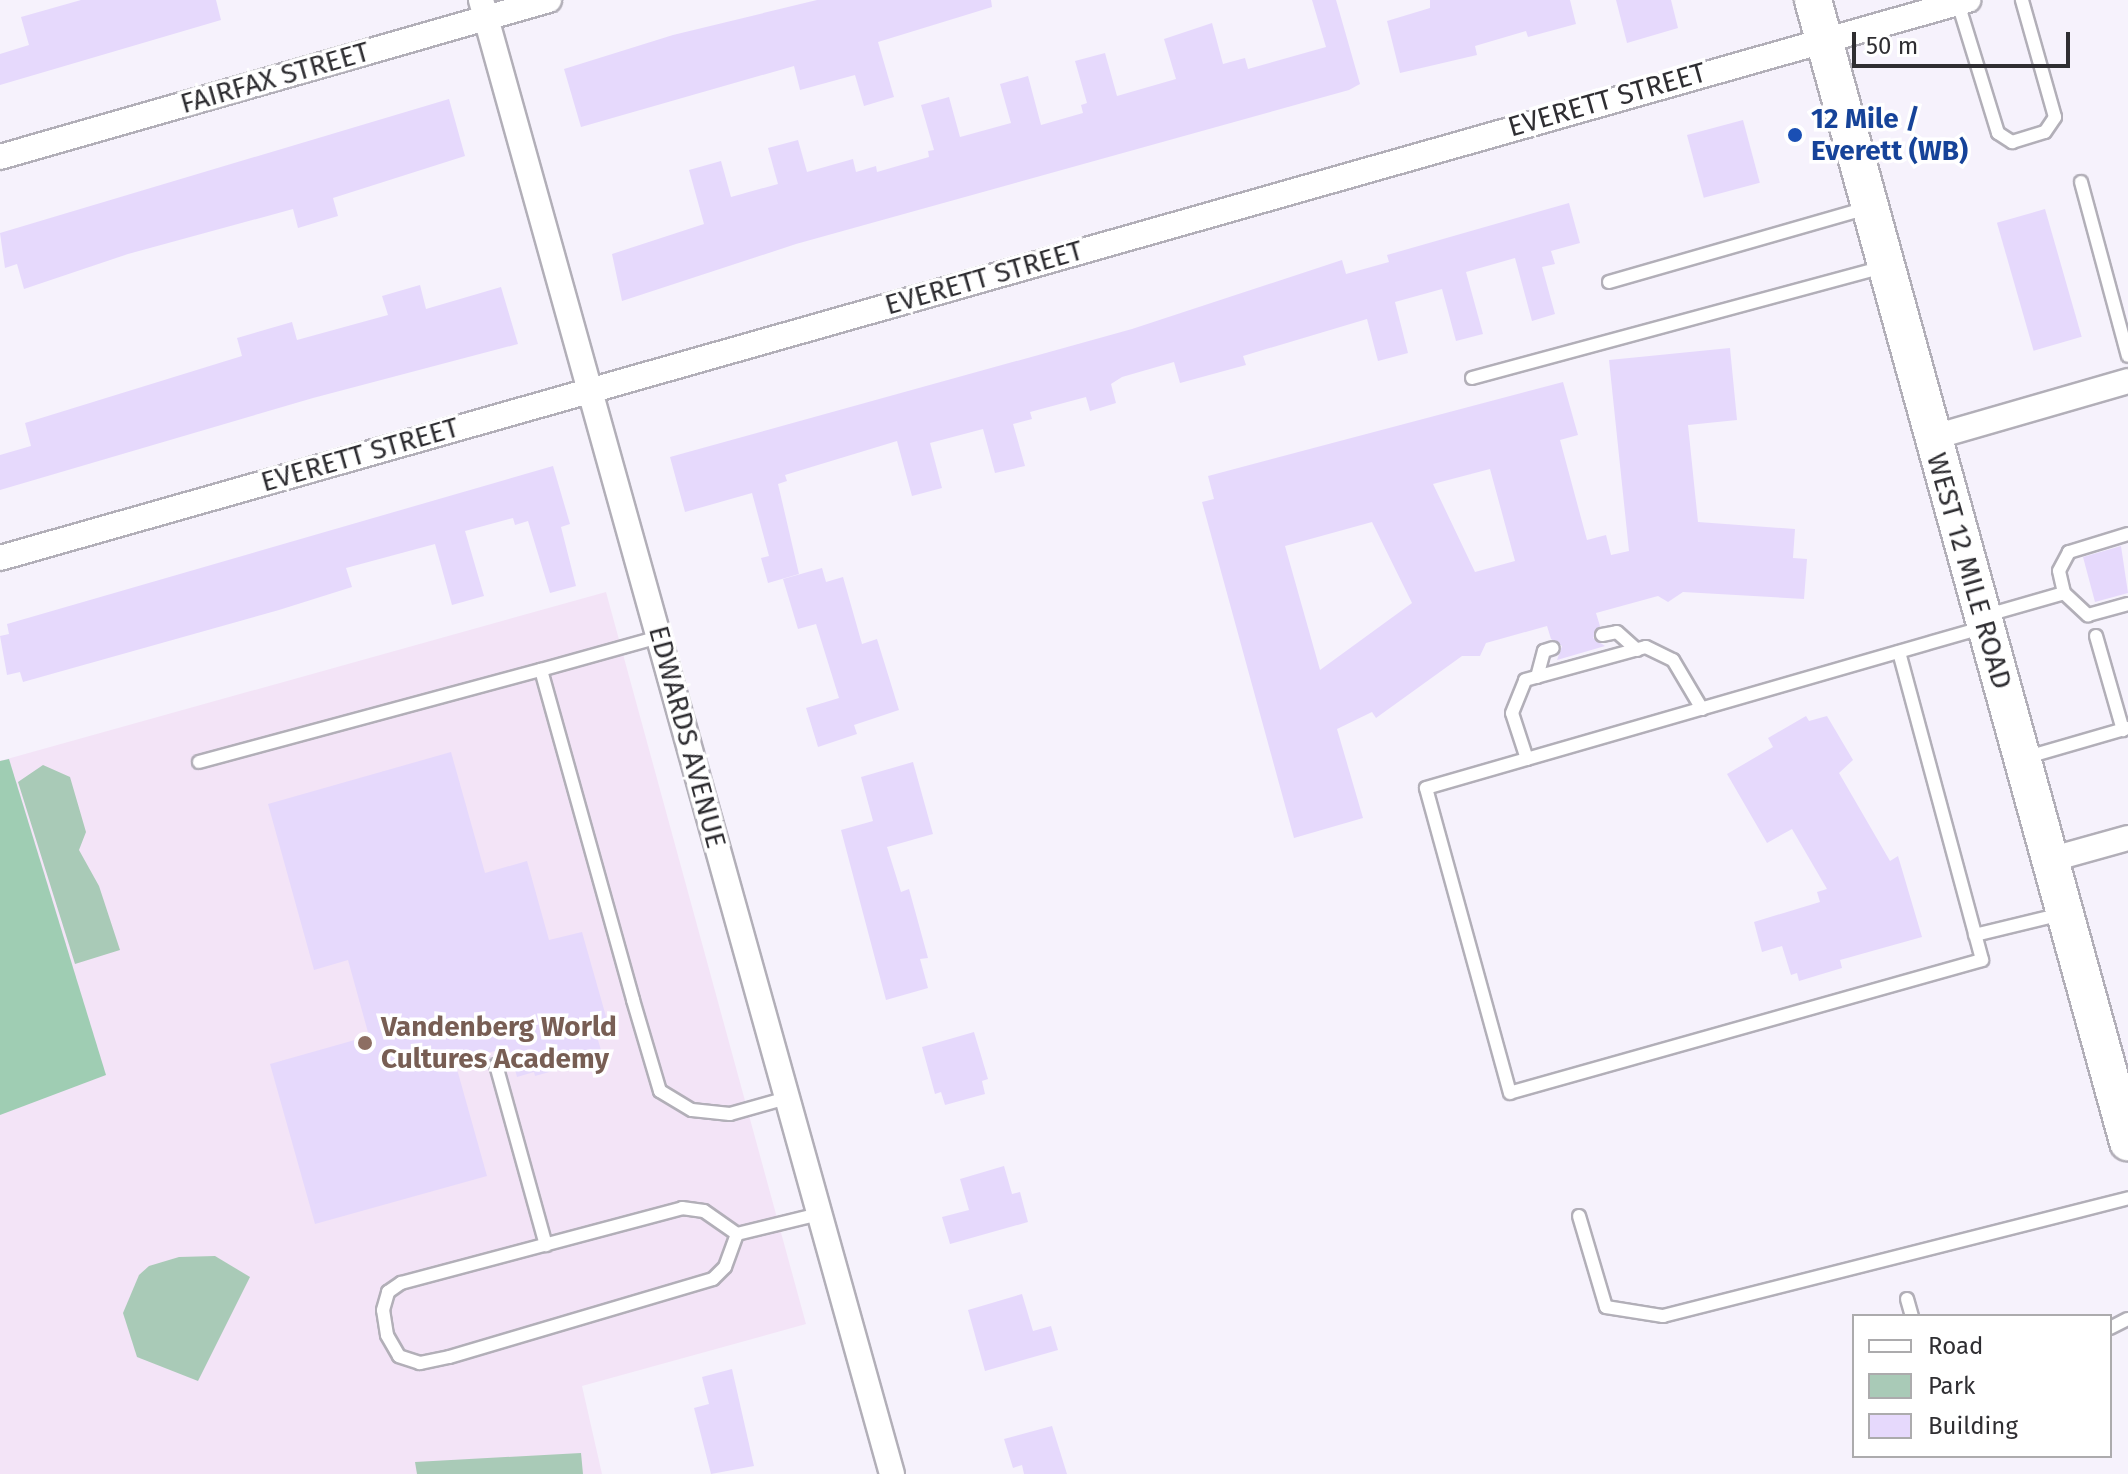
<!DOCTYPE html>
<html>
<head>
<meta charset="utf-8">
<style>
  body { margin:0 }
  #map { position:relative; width:2128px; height:1474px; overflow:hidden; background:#f6f2fc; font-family:"Fira Sans",sans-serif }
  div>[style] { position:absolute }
  .education>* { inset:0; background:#f3e4f7 }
  .green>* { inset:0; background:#a9cab7 }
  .forest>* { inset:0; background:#9fcdb3 }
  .building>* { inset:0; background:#e6d9fc; transform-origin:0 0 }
  .roads { filter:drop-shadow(2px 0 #b2afb8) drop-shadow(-2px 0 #b2afb8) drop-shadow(0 2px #b2afb8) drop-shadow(0 -2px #b2afb8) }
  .lane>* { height:12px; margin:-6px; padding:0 6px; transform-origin:6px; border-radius:6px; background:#fff }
  .street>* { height:24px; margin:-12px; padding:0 12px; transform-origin:12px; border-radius:12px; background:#fff }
  .secondary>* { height:36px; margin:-18px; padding:0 18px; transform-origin:18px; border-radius:18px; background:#fff }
  .dots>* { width:22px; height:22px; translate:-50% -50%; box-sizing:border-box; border:4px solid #fff; border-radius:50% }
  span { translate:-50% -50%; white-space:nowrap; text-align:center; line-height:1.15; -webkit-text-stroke:7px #fff; paint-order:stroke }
  .street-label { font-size:28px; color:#2f2e32 }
  .transit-label { font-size:28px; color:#164399; font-weight:700 }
  .left { translate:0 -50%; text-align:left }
  .education-label { font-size:28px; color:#785e54; font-weight:700 }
  .legend { position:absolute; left:1852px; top:1314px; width:260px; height:144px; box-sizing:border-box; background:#fff; border:2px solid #acabad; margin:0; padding:10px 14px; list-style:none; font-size:24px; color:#2f2e32 }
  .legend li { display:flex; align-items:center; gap:16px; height:40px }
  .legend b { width:40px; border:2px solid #acabad }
  .scale { position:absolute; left:1852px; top:32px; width:218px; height:36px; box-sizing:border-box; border:4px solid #2f2e32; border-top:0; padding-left:10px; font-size:24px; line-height:28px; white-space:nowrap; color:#2f2e32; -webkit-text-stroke:6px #fff; paint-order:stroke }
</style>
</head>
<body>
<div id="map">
  <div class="education">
    <div style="clip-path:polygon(606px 592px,806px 1324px,582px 1386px,602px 1474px,0 1474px,0 761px)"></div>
  </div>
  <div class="green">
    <div style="clip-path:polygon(43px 765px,70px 777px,86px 832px,79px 850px,99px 886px,120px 950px,75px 964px,18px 782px)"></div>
    <div style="clip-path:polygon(215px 1256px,250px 1277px,198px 1381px,137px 1357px,123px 1313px,139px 1275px,149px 1266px,179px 1257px)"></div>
    <div style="clip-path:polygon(581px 1453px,583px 1474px,417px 1474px,415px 1462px)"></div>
  </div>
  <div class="forest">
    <div style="clip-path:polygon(9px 759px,106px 1075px,0 1115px,0 761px)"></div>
  </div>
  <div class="building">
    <div style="clip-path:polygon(81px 0,216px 0,221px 20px,0 85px,0 54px,29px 45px,21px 17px)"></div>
    <div style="clip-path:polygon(817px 0,991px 0,992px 7px,878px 42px,894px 97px,864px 106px,855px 75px,800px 90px,794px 66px,581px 127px,564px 69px,673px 35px)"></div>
    <div style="clip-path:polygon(1312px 0,1336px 0,1360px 84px,1349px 90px,796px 244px,622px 301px,612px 254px,704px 224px,689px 170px,721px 161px,731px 197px,778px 184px,768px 148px,798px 140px,807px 172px,853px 159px,856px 172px,876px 166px,877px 172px,929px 157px,928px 151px,934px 150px,921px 105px,949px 97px,960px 137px,1011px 123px,1000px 84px,1028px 76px,1041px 125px,1083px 113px,1081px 105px,1087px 103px,1075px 61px,1105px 53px,1117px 96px,1176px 79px,1164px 39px,1212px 23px,1223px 64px,1245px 58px,1248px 69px,1326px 47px)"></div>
    <div style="clip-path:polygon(1430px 0,1570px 0,1576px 24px,1528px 37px,1526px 31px,1475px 46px,1477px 55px,1400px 73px,1387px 21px,1430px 8px)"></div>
    <div style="clip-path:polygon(1616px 0,1671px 0,1678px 28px,1627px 43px)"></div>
    <div style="clip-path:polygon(449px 99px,465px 156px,333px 198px,338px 216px,298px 228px,293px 209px,128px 254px,24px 289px,17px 264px,5px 268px,0 233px)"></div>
    <div style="left:1743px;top:120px;width:65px;height:58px;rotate:75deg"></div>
    <div style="clip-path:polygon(1569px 203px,1580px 243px,1551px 251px,1555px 264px,1542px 267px,1555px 314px,1532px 321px,1515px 258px,1466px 272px,1483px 334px,1456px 341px,1442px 289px,1395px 302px,1408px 353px,1378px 361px,1367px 319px,1243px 356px,1246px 365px,1180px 383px,1174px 362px,1122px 377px,1111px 384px,1116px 403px,1090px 411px,1086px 397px,1030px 412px,1032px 419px,1013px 424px,1025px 466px,995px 473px,983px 429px,930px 443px,942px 488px,912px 496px,897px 441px,785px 475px,787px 481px,778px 484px,799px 574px,768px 583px,761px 558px,769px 556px,752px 493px,685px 512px,670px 457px,1132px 329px,1342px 260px,1346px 274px,1389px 262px,1387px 255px)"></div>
    <div style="left:2045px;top:209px;width:133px;height:50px;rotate:74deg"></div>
    <div style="clip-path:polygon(420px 285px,426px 309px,501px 287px,518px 344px,313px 398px,0 490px,0 455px,31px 446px,25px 423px,242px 356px,237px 338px,292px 322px,297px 340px,388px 315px,382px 296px)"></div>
    <div style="clip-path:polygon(evenodd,1730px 348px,1737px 420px,1688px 425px,1698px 522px,1795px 529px,1793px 558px,1807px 559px,1804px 599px,1683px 592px,1668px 602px,1658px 596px,1596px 613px,1600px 626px,1593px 638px,1605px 646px,1557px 660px,1562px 646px,1551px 639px,1547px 626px,1486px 643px,1480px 656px,1462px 656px,1376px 718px,1372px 712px,1337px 729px,1363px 818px,1294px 838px,1202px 502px,1214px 499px,1208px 476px,1563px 382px,1578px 435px,1560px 440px,1587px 540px,1606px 535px,1611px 555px,1629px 551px,1609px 360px,1730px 348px,1490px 469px,1515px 561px,1475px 572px,1433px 484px,1490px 469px,1730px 348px,1372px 522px,1412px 603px,1320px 670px,1285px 546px,1372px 522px)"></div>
    <div style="clip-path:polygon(553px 466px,570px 524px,561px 527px,576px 586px,550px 593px,528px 521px,515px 525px,513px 518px,465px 531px,484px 596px,452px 605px,435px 544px,346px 568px,352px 587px,279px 610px,23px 682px,20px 672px,7px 675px,0 636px,9px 634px,7px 624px)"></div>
    <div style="clip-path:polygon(2121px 546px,2128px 593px,2095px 602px,2083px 557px)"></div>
    <div style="clip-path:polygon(822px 568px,826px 582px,843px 577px,862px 644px,877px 639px,899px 710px,854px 725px,857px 734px,818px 747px,806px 708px,839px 698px,816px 624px,798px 629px,783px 579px)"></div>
    <div style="clip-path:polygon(1806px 716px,1809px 721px,1827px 716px,1853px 760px,1839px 773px,1890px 861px,1898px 856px,1922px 937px,1840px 960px,1842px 968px,1799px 981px,1797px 973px,1791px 975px,1782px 946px,1762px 952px,1754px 922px,1820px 902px,1817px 892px,1827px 889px,1792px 829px,1767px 843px,1727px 774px,1773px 747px,1768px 738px)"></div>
    <div style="clip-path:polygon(451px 752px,485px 873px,527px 861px,549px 940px,582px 932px,607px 1020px,593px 1023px,603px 1057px,535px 1076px,534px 1072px,517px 1077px,509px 1047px,455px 1062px,487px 1176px,315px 1224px,270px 1064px,369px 1036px,348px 960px,314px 970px,268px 804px)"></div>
    <div style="clip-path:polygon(913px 762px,933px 834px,887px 847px,901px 892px,909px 889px,928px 958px,920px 959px,928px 988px,886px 1000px,841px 830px,873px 821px,861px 777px)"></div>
    <div style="clip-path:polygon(974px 1032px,988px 1079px,982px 1081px,985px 1094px,945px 1105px,941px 1092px,935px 1094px,922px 1047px)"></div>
    <div style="clip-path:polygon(1004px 1166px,1012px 1194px,1020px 1192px,1028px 1222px,950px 1244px,942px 1217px,969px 1210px,960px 1179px)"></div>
    <div style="clip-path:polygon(1022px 1294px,1033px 1331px,1051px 1326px,1058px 1350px,985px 1371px,968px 1310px)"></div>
    <div style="clip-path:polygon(732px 1369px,754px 1466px,711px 1474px,694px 1408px,709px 1404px,702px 1377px)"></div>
    <div style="clip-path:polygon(1052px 1426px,1067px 1474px,1024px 1474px,1022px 1465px,1013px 1468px,1004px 1439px)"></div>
  </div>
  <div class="roads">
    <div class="lane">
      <div style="left:1958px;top:3px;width:136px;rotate:72.9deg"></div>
      <div style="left:1998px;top:133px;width:17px;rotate:33deg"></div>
      <div style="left:2012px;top:142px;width:34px;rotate:-17deg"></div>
      <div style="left:2045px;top:132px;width:18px;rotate:-56deg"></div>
      <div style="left:2055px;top:117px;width:122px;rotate:-105.8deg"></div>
      <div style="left:2081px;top:182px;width:180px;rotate:74.9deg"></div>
      <div style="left:1609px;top:282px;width:268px;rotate:-16deg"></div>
      <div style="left:1472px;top:378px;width:427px;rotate:-15.1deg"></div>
      <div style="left:2128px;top:534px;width:62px;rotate:163deg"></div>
      <div style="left:2069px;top:552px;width:21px;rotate:118deg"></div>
      <div style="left:2059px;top:571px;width:23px;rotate:77deg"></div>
      <div style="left:2064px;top:593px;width:33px;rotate:43deg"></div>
      <div style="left:2088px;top:615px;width:41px;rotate:-15.4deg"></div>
      <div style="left:1984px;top:616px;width:83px;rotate:-16deg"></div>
      <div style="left:1602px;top:635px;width:15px;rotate:-11deg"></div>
      <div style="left:1617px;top:632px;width:27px;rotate:42deg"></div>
      <div style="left:2096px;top:636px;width:98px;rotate:74deg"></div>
      <div style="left:659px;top:637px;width:123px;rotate:164.4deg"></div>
      <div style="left:541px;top:670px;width:343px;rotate:74.4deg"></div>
      <div style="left:633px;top:1000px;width:95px;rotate:73.5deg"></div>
      <div style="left:660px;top:1091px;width:37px;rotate:31deg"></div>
      <div style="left:692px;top:1110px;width:38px;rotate:6deg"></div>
      <div style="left:730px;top:1114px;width:59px;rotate:-15.7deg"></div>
      <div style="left:1899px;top:652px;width:319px;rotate:74.9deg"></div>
      <div style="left:1982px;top:960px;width:490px;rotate:164.3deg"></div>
      <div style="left:1510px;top:1093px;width:316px;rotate:-105.4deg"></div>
      <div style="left:1426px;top:788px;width:578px;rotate:-16.08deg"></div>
      <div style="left:1537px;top:677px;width:27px;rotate:-75deg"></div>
      <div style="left:1544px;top:651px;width:9px;rotate:-18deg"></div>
      <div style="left:2024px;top:758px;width:108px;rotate:-16.1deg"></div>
      <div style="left:1527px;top:759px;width:48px;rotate:-108.1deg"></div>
      <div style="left:1512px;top:713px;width:35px;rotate:-68deg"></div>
      <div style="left:1525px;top:680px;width:125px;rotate:-15.3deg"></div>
      <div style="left:1646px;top:647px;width:30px;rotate:26deg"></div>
      <div style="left:1673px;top:660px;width:57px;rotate:59.4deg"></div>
      <div style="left:199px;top:762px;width:354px;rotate:-15.1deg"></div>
      <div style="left:1975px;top:935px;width:89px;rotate:-13.6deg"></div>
      <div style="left:496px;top:1065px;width:187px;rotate:74.5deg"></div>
      <div style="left:1579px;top:1216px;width:95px;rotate:73.5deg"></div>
      <div style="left:1606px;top:1307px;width:58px;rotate:9deg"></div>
      <div style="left:1663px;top:1316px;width:480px;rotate:-14.2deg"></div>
      <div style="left:737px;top:1234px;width:35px;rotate:110deg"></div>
      <div style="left:725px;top:1267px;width:17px;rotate:135deg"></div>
      <div style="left:713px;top:1279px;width:275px;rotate:163.5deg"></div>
      <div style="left:449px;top:1357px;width:30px;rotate:168deg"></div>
      <div style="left:420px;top:1363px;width:22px;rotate:-162deg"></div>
      <div style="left:399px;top:1356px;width:24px;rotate:-120deg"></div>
      <div style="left:387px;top:1335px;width:25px;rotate:-99deg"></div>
      <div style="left:383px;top:1310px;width:19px;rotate:-74deg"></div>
      <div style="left:388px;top:1292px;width:16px;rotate:-35deg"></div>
      <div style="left:401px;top:1283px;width:291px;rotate:-14.9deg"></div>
      <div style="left:682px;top:1208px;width:22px;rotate:8deg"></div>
      <div style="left:704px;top:1211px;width:40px;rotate:34.9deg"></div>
      <div style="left:737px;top:1234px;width:84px;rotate:-13.7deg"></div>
      <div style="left:1907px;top:1299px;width:18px;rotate:74deg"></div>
      <div style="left:2110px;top:1328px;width:20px;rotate:-27deg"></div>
    </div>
    <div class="street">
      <div style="left:481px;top:0;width:1530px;rotate:74.42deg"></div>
      <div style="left:0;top:157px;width:571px;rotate:-15.96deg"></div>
      <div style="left:1931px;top:438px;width:205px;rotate:-16.1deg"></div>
      <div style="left:0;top:558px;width:2046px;rotate:-15.83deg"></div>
      <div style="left:2049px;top:860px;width:82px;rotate:-15.6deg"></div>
    </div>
    <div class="secondary">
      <div style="left:1813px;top:0;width:1185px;rotate:74.58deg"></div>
    </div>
  </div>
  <div class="dots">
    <div style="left:1795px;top:135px;background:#1a4fb4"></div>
    <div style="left:365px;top:1043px;background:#8d6e63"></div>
  </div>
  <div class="street-label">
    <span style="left:275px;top:78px;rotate:-16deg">FAIRFAX STREET</span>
    <span style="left:1607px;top:100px;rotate:-16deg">EVERETT STREET</span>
    <span style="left:984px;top:278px;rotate:-16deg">EVERETT STREET</span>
    <span style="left:360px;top:455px;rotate:-16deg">EVERETT STREET</span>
    <span style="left:1969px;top:571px;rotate:74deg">WEST 12 MILE ROAD</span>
    <span style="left:687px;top:737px;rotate:75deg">EDWARDS AVENUE</span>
  </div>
  <div class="transit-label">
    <span class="left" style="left:1811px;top:135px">12 Mile /<br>Everett (WB)</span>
  </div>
  <div class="education-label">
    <span class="left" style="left:381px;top:1043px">Vandenberg World<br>Cultures Academy</span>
  </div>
  <ul class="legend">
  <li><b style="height:10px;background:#fff"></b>Road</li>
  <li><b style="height:22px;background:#a9cab7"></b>Park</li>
  <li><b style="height:22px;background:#e6d9fc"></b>Building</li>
  </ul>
  <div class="scale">50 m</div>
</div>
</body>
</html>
